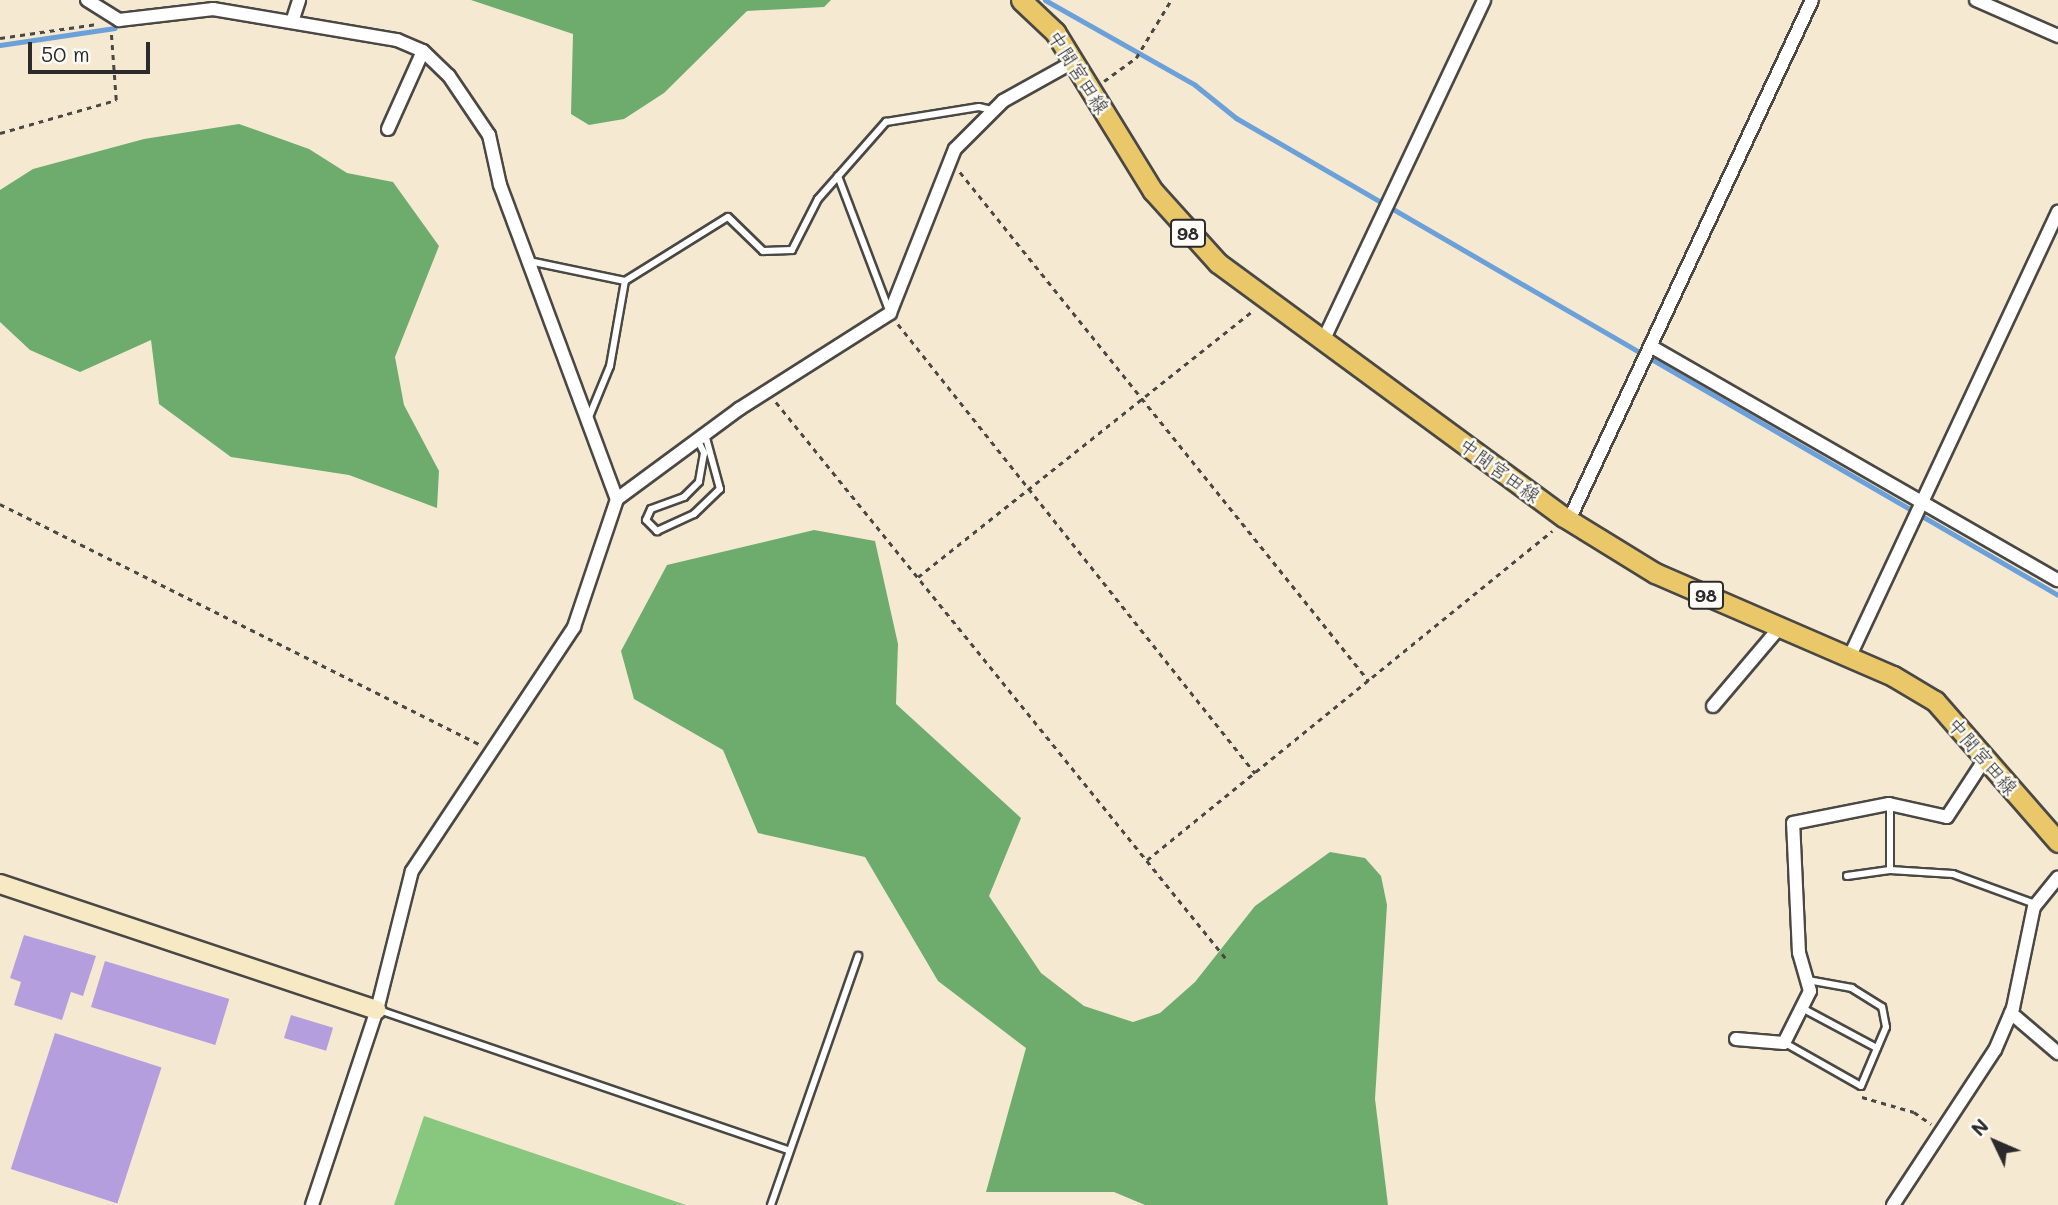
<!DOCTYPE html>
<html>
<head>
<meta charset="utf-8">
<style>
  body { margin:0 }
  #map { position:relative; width:2058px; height:1205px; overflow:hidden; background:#f5e9d2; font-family:Mali,"Klee One",sans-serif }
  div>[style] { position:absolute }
  .green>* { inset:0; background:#87c77e }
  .forest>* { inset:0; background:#6dac6d }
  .stream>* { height:5px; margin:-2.5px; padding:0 2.5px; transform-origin:2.5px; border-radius:2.5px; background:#6ba1d8 }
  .building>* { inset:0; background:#b59ede; transform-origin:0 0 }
  .path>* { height:2.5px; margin-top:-1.25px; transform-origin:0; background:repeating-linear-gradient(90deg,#494844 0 5px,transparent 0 10px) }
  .roads { filter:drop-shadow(2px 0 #494844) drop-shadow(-2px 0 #494844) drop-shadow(0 2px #494844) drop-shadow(0 -2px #494844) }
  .lane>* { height:6px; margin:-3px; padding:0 3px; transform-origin:3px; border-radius:3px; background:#fff }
  .street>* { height:12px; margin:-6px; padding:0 6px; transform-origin:6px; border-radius:6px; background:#fff }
  .secondary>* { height:18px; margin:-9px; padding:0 9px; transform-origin:9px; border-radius:9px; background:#f7e9c3 }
  .primary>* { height:19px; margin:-9.5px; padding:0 9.5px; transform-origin:9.5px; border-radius:9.5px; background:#eac769 }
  span { translate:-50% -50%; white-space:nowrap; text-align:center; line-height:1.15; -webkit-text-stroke:5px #fdfcf7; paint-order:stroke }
  .shield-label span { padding:2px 5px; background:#fdfcf7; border:2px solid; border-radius:5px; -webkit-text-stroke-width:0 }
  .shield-label { font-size:18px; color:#2b2b2b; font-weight:700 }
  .street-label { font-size:19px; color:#2b2b2b }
  .north { position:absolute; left:1960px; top:1107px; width:70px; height:70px; -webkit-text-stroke:5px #fdfcf7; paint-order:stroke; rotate:314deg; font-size:19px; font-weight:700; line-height:28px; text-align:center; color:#2b2b2b }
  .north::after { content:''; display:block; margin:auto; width:24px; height:32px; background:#2b2b2b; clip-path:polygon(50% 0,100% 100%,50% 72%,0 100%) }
  .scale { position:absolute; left:28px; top:42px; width:122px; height:32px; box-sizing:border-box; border:4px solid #2b2b2b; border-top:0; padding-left:9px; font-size:21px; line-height:24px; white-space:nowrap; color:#2b2b2b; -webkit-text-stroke:5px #fdfcf7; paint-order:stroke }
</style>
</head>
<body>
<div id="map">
  <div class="green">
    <div style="clip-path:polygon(424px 1116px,686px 1205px,394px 1205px)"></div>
  </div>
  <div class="forest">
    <div style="clip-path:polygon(471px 0,831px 0,824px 7px,747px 11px,664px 93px,624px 119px,589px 125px,571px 114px,573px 34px)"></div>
    <div style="clip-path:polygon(239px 124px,309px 149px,347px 173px,393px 182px,439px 246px,395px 357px,404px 405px,439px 471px,437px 508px,349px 475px,231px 457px,159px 404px,151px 340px,80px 372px,30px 350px,0 322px,0 190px,33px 169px,144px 139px)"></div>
    <div style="clip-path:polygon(814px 530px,875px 541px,898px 644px,896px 704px,1021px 818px,989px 896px,1041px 973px,1084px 1006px,1133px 1022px,1160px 1013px,1195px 982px,1255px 906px,1330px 852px,1365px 858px,1381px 876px,1387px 905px,1375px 1099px,1388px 1205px,1145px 1205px,1114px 1192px,986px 1192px,1026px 1048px,938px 981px,865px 857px,758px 833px,723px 750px,634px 699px,621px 651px,667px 565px)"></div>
  </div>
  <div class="stream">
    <div style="left:1045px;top:0;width:172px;rotate:29.5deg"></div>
    <div style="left:1195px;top:85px;width:53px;rotate:38.8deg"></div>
    <div style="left:1236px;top:118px;width:950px;rotate:30.13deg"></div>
    <div style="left:0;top:45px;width:116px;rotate:-8.4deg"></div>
  </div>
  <div class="building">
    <div style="clip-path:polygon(24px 935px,96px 956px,83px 996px,71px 992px,62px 1020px,14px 1005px,21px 982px,10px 978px)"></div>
    <div style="left:105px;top:961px;width:130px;height:48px;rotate:17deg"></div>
    <div style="left:291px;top:1015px;width:44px;height:24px;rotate:17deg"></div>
    <div style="left:55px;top:1033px;width:112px;height:143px;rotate:18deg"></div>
  </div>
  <div class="path">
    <div style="left:0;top:38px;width:98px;rotate:-8.2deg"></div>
    <div style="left:1104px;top:81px;width:39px;rotate:-36deg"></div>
    <div style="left:1136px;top:58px;width:68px;rotate:-58.9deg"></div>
    <div style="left:0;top:133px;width:121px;rotate:-15.9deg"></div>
    <div style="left:116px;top:100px;width:68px;rotate:-94.2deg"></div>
    <div style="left:960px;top:172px;width:653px;rotate:51.22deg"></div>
    <div style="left:898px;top:324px;width:574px;rotate:51.51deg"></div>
    <div style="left:776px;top:402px;width:719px;rotate:51.04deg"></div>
    <div style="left:0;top:504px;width:536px;rotate:26.61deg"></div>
    <div style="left:918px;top:577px;width:427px;rotate:-38.5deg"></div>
    <div style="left:1147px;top:860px;width:522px;rotate:-39.09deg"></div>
    <div style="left:1862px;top:1097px;width:54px;rotate:16.1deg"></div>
    <div style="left:1914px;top:1112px;width:21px;rotate:35deg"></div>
  </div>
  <div class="roads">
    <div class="lane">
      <div style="left:838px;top:176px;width:147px;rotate:69.2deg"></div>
      <div style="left:529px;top:261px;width:98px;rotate:11.8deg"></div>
      <div style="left:625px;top:281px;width:121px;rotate:-31.9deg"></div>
      <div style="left:728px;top:217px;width:49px;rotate:44.2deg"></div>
      <div style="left:763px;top:251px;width:29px;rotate:-2deg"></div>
      <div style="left:792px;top:250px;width:57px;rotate:-63deg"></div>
      <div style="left:818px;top:199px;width:103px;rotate:-48.6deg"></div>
      <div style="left:886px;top:122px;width:94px;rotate:-9.2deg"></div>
      <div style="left:979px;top:107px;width:13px;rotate:13deg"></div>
      <div style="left:589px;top:417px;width:55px;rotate:-67.6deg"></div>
      <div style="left:610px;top:366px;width:86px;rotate:-80deg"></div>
      <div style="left:697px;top:439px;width:16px;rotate:63deg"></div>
      <div style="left:704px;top:453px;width:29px;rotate:100deg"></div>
      <div style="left:699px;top:482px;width:21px;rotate:135deg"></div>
      <div style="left:684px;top:497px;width:35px;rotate:160deg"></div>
      <div style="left:651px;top:509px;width:12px;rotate:114deg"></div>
      <div style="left:646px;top:520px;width:16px;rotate:45deg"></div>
      <div style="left:657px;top:531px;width:41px;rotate:-24.7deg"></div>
      <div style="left:694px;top:514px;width:36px;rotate:-44deg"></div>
      <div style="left:720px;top:489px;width:57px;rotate:-105.3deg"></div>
      <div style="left:1890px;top:805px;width:65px;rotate:90deg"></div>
      <div style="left:1847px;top:876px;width:43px;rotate:-7.9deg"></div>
      <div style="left:1890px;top:870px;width:63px;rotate:3.6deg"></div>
      <div style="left:1953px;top:874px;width:87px;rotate:20.1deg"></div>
      <div style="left:1802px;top:1008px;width:85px;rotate:28.1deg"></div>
      <div style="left:379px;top:1010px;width:433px;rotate:18.9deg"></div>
      <div style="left:1785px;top:1043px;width:87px;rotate:29.5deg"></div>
      <div style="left:1861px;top:1086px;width:64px;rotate:-67deg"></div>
      <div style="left:1886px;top:1027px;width:20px;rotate:-101deg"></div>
      <div style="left:1882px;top:1007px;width:36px;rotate:-148deg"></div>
      <div style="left:1852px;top:988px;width:45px;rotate:-169.7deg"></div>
      <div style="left:771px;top:1205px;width:264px;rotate:-70.7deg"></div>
    </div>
    <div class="street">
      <div style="left:87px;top:0;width:38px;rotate:32deg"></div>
      <div style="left:119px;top:20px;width:95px;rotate:-6.7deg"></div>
      <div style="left:213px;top:9px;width:187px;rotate:9.6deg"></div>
      <div style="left:397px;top:40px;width:28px;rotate:23deg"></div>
      <div style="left:423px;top:51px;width:36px;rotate:44deg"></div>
      <div style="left:449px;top:76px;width:71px;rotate:55.9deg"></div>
      <div style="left:489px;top:135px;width:51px;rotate:77.6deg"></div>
      <div style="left:500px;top:185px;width:335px;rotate:69.6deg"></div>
      <div style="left:1976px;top:0;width:90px;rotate:23.7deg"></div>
      <div style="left:292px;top:22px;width:23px;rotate:-72deg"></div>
      <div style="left:388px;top:129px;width:85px;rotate:-65.8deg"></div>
      <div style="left:1323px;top:341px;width:377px;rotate:-64.7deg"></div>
      <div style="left:1652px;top:347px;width:468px;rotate:29.9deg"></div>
      <div style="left:1569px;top:520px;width:574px;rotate:-64.95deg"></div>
      <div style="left:1849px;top:658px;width:493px;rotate:-64.9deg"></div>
      <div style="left:1713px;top:706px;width:104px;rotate:-49.7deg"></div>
      <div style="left:2011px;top:1013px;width:62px;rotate:40.4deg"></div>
      <div style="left:1736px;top:1039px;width:48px;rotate:4.8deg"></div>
      <div style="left:1784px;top:1043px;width:58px;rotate:-63.4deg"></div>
      <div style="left:1810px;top:991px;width:40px;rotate:-106deg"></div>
      <div style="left:1799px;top:953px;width:130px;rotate:-92.6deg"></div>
      <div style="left:1793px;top:823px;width:98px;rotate:-11.2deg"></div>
      <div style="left:1889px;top:804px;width:59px;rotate:12.6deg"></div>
      <div style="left:1947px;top:817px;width:69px;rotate:-56.8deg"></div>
      <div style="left:312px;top:1205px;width:206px;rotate:-71.6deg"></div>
      <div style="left:377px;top:1010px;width:143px;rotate:-75.9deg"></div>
      <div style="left:412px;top:871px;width:293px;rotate:-56.4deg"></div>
      <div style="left:574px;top:627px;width:135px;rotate:-71.4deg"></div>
      <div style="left:617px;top:499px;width:152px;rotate:-36.4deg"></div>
      <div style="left:739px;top:409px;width:179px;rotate:-32.4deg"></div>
      <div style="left:890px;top:313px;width:176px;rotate:-68.4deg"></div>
      <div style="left:955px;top:149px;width:68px;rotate:-45deg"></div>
      <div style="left:1003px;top:101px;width:82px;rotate:-29.1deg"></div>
      <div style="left:1893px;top:1205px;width:186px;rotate:-56.7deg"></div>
      <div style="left:1995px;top:1050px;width:46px;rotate:-66.8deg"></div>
      <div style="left:2013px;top:1008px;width:103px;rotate:-78.3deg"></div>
      <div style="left:2034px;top:907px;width:38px;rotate:-51deg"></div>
    </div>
    <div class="secondary">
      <div style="left:0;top:884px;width:397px;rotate:18.5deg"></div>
    </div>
    <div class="primary">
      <div style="left:1021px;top:0;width:47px;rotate:43.3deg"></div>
      <div style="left:1055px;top:32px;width:187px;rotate:58.4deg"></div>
      <div style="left:1153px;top:191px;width:97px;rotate:47.9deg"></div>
      <div style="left:1218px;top:263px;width:429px;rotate:36.3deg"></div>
      <div style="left:1564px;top:517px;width:107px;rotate:31.6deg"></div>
      <div style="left:1655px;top:573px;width:259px;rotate:23.4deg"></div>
      <div style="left:1893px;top:676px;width:49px;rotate:30.8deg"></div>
      <div style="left:1935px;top:701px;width:187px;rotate:48.9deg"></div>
    </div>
  </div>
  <div class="shield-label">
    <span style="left:1188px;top:233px">98</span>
    <span style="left:1706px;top:595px">98</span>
  </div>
  <div class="street-label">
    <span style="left:1079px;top:72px;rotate:57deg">中間宮田線</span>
    <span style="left:1500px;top:470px;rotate:36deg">中間宮田線</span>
    <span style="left:1983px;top:756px;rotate:49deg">中間宮田線</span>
  </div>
  <div class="north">N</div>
  <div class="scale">50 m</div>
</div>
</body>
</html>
